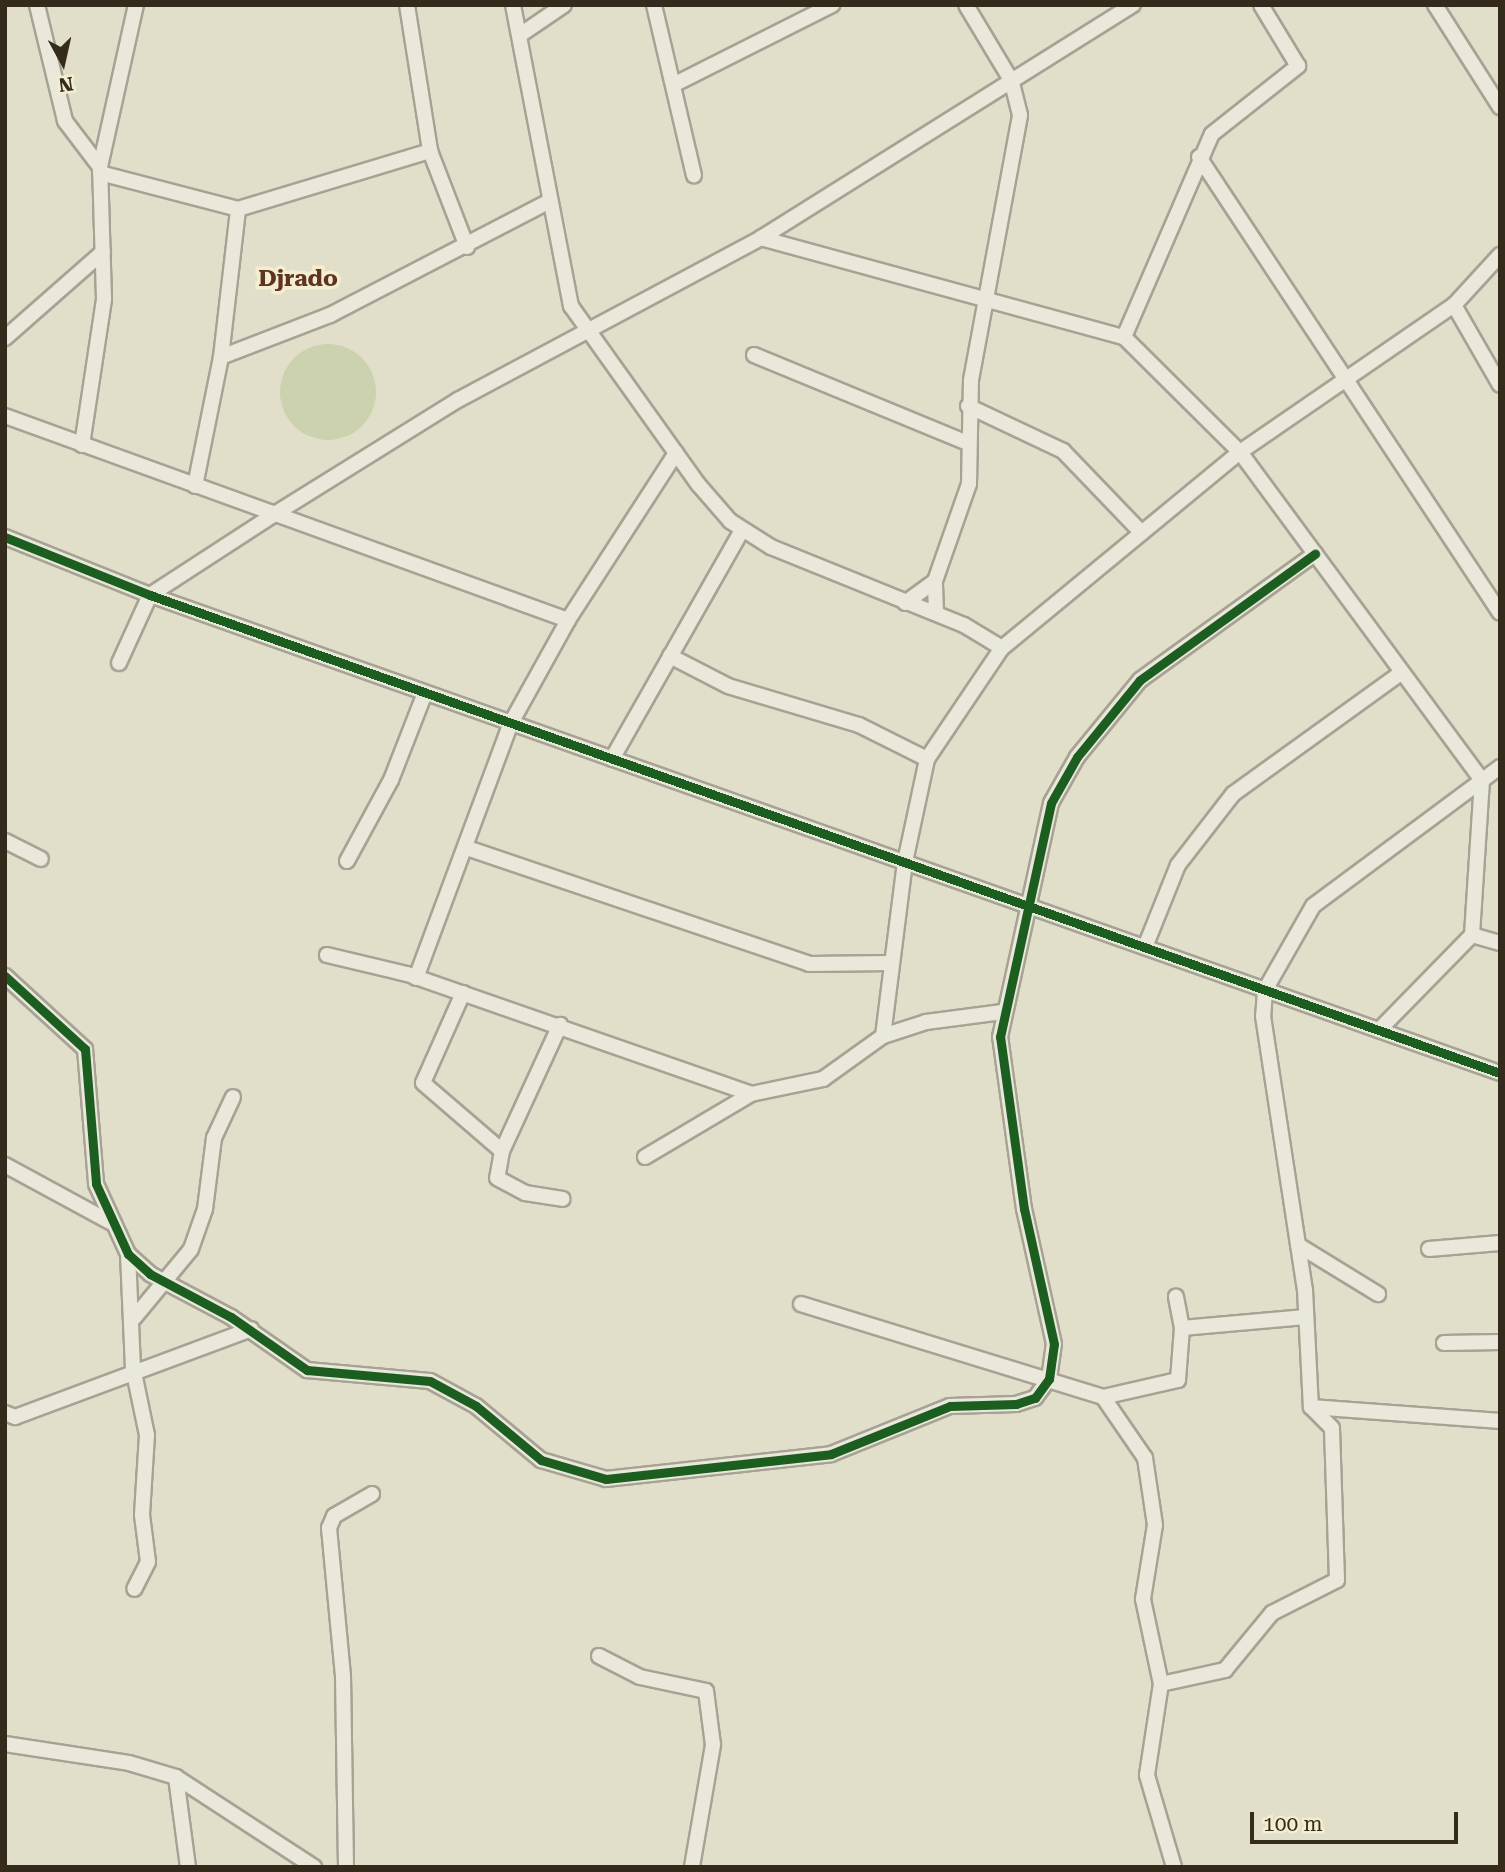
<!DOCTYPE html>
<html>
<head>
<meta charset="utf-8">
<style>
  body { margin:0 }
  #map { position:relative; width:1505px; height:1872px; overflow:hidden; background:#e1deca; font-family:"Roboto Serif",serif }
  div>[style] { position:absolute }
  .green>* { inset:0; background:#ccd2ad }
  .round { border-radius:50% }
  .roads { filter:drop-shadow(2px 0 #a6a294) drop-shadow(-2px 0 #a6a294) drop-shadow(0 2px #a6a294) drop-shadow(0 -2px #a6a294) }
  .minor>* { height:14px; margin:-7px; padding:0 7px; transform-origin:7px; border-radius:7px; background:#eae7db }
  .cycleway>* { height:9px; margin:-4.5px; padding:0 4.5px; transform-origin:4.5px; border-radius:4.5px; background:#1b5e20 }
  span { translate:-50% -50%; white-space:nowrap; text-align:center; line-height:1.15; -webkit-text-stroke:7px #f3eecf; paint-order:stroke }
  .neighbourhood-label { font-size:23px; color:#5e341e; font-weight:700 }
  .frame { position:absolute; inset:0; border:7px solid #342b1d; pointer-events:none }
  .north { position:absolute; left:28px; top:28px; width:70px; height:70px; -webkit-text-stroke:5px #f3eecf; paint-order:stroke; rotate:172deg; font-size:19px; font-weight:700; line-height:28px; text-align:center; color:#342b1d }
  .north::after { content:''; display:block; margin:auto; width:24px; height:32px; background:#342b1d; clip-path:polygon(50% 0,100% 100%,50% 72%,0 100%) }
  .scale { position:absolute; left:1250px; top:1812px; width:208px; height:32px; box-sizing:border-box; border:4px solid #342b1d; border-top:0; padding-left:9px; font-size:21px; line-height:24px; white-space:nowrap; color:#342b1d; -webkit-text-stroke:5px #f3eecf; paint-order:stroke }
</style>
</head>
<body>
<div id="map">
  <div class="green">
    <div class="round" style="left:280px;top:344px;width:96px;height:96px"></div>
  </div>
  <div class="roads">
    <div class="minor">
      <div style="left:37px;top:5px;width:119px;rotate:76.4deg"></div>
      <div style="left:65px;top:121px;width:58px;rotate:52.7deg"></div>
      <div style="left:407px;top:5px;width:148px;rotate:81deg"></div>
      <div style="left:430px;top:151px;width:103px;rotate:68.9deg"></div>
      <div style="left:513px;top:5px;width:307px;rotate:79.1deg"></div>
      <div style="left:571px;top:306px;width:219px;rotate:54.5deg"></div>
      <div style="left:698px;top:484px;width:49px;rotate:49.1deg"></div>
      <div style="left:730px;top:521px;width:49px;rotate:32.4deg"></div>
      <div style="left:771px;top:547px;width:208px;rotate:22deg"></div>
      <div style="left:964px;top:625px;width:44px;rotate:31.2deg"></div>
      <div style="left:654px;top:5px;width:175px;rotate:76.8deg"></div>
      <div style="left:1435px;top:5px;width:121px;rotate:57.5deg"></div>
      <div style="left:520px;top:35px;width:53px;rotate:-34.3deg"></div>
      <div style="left:677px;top:83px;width:174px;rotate:-26.7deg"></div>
      <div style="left:1199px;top:157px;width:546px;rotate:56.57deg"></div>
      <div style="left:100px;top:173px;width:143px;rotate:14.6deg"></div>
      <div style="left:238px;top:209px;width:201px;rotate:-16.8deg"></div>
      <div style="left:761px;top:238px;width:376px;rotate:15.3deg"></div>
      <div style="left:1124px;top:337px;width:163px;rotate:44.8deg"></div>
      <div style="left:1240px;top:452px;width:408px;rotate:53.6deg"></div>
      <div style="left:1482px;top:780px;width:155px;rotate:93.7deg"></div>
      <div style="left:1472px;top:935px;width:133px;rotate:134.4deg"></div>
      <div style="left:1454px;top:305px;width:92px;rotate:60.1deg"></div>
      <div style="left:1124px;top:337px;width:221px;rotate:-66.6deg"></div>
      <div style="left:1212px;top:134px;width:110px;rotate:-38.3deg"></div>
      <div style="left:1298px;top:66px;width:71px;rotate:-121.2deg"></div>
      <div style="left:5px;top:338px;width:130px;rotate:-41.3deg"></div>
      <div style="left:754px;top:355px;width:230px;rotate:22.4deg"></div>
      <div style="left:221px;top:357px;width:117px;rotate:-21.1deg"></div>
      <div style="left:330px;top:315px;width:246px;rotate:-27.4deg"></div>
      <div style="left:968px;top:406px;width:105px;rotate:25.3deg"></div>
      <div style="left:1063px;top:451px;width:111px;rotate:46.1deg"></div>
      <div style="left:5px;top:416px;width:599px;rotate:19.92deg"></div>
      <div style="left:82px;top:445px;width:148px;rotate:-81.4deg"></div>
      <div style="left:104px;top:299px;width:132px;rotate:-91.7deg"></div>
      <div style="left:100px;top:167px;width:166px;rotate:-77.5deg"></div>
      <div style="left:195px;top:486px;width:132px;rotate:-78.6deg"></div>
      <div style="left:221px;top:357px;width:149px;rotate:-83.4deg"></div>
      <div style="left:5px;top:537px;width:156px;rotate:21.8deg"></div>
      <div style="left:150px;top:595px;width:1432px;rotate:19.5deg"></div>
      <div style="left:905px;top:603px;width:37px;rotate:-36deg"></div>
      <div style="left:936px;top:613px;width:32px;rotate:-92deg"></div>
      <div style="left:935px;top:581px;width:103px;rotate:-70.7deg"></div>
      <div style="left:969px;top:484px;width:104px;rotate:-88.9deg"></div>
      <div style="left:971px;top:380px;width:269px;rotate:-79.5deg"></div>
      <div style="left:1020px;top:115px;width:36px;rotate:-104deg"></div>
      <div style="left:1011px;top:80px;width:87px;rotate:-121deg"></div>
      <div style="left:670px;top:656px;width:65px;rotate:27.3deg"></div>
      <div style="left:728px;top:686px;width:137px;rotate:16.6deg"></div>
      <div style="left:859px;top:725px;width:76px;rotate:26.6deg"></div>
      <div style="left:119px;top:663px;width:75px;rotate:-65.5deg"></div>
      <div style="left:150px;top:595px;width:147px;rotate:-33deg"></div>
      <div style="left:273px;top:515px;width:218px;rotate:-31.9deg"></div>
      <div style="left:458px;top:400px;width:344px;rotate:-28.1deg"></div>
      <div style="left:761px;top:238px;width:439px;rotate:-32.1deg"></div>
      <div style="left:612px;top:759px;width:263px;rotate:-60.4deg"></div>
      <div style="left:1500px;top:767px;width:233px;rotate:143.4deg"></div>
      <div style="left:1313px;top:906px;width:97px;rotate:119.7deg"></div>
      <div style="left:1265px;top:990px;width:26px;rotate:94deg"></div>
      <div style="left:1263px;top:1016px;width:277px;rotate:81.3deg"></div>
      <div style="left:1305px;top:1290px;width:117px;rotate:87.1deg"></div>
      <div style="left:1311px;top:1407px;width:190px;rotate:4.2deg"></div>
      <div style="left:5px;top:841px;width:40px;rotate:26.6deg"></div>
      <div style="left:467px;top:848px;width:361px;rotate:18.7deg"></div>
      <div style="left:809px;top:964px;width:82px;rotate:-0.7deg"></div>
      <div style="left:347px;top:861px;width:92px;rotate:-61.5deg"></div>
      <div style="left:391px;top:780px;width:93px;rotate:-68.7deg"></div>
      <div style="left:1472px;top:935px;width:29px;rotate:16deg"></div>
      <div style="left:1145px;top:947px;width:88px;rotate:-68.1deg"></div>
      <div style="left:1178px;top:865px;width:90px;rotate:-52.2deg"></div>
      <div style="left:1233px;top:794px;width:208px;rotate:-35.8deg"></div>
      <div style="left:327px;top:955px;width:82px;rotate:13.4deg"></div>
      <div style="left:407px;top:974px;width:364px;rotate:19.2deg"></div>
      <div style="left:5px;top:976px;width:108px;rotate:42.4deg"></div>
      <div style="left:85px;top:1049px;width:135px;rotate:85.3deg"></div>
      <div style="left:96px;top:1184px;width:77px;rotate:65.4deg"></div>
      <div style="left:128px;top:1254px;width:30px;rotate:42deg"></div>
      <div style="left:150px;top:1274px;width:92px;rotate:28deg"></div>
      <div style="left:231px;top:1317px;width:93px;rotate:34.9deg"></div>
      <div style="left:307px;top:1370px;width:123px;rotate:5.1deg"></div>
      <div style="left:430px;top:1381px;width:52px;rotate:28.5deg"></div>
      <div style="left:476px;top:1406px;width:85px;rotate:39.7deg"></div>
      <div style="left:541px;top:1460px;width:68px;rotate:16.3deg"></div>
      <div style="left:606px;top:1479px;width:226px;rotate:-6.3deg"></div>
      <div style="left:831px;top:1454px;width:128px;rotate:-22deg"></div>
      <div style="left:950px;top:1406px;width:66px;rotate:-1.7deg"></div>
      <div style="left:1016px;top:1404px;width:20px;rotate:-18deg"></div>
      <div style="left:1035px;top:1398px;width:24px;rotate:-54deg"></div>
      <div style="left:1049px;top:1379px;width:35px;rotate:-82deg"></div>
      <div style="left:1054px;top:1344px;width:138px;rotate:-102.5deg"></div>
      <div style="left:1024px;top:1209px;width:174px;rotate:-97.9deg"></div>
      <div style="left:1000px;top:1037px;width:239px;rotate:-77.7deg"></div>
      <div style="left:1051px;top:803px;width:53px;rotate:-60.5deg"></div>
      <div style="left:1077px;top:757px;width:99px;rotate:-50.7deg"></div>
      <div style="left:1140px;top:680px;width:216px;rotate:-35.8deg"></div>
      <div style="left:416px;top:978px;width:272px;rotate:-69.6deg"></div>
      <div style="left:511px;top:723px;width:118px;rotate:-61deg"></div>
      <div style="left:568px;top:620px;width:199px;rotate:-57.1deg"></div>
      <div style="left:463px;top:993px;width:98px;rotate:114deg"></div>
      <div style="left:423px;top:1083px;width:104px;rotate:40.7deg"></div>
      <div style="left:502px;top:1151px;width:27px;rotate:100deg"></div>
      <div style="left:497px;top:1178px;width:32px;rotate:28deg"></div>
      <div style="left:525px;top:1193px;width:38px;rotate:9deg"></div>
      <div style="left:883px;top:1036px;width:175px;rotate:-82.8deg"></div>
      <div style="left:905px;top:862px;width:105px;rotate:-77.9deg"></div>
      <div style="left:927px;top:759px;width:134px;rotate:-56deg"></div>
      <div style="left:1002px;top:648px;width:308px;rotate:-39.5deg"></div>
      <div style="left:1240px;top:452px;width:260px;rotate:-34.5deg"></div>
      <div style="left:1454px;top:305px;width:68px;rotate:-47.4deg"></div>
      <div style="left:502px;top:1151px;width:139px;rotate:-65.3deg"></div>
      <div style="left:645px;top:1157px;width:123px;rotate:-30.7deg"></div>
      <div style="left:751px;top:1094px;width:74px;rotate:-11.8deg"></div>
      <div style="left:823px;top:1079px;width:74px;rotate:-35.6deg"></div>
      <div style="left:883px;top:1036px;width:45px;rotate:-18deg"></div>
      <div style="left:926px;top:1022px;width:77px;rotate:-7.5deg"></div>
      <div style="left:5px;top:1165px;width:119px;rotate:28.5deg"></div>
      <div style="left:1298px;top:1245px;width:94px;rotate:31.5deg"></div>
      <div style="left:1429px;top:1249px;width:71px;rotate:-4.8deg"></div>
      <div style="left:128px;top:1254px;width:114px;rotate:87.5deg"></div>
      <div style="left:133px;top:1368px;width:68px;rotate:78.2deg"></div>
      <div style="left:147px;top:1435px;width:80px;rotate:93.6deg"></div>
      <div style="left:142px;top:1515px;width:47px;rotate:82.7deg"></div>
      <div style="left:148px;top:1562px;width:30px;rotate:117deg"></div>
      <div style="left:801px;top:1304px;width:316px;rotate:17.1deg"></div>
      <div style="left:134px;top:1318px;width:89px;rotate:-50.4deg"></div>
      <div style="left:191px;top:1249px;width:42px;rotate:-70.7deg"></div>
      <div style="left:205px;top:1209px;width:72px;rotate:-82.8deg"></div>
      <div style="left:214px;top:1138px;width:45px;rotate:-65.1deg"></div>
      <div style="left:1182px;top:1328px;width:124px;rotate:-5.1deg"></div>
      <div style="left:1444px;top:1343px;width:56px;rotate:-1deg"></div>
      <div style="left:5px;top:1413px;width:11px;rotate:22deg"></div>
      <div style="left:15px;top:1417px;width:252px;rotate:-20.4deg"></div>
      <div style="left:599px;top:1656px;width:46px;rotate:27.1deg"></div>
      <div style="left:640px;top:1677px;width:67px;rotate:12deg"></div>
      <div style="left:706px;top:1691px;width:54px;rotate:82.6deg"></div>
      <div style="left:713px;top:1745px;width:124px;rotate:99.8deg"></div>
      <div style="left:1161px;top:1684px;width:87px;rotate:-102deg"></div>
      <div style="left:1143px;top:1599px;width:75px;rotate:-80.8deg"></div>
      <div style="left:1155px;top:1525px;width:68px;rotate:-98.5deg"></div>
      <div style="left:1145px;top:1458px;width:74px;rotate:-124.5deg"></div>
      <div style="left:1103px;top:1397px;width:77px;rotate:-12.8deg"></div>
      <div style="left:1178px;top:1380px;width:52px;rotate:-85.6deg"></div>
      <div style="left:1182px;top:1328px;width:32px;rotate:-101deg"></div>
      <div style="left:5px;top:1744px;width:125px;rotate:8.7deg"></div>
      <div style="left:129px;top:1763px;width:49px;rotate:16.6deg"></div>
      <div style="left:176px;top:1777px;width:165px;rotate:33.1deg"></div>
      <div style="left:176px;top:1777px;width:91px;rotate:82.4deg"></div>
      <div style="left:346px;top:1867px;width:191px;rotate:-90.9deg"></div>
      <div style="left:343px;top:1676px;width:149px;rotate:-95.4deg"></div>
      <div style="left:329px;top:1528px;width:13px;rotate:-67deg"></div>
      <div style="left:334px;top:1516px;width:44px;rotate:-30.1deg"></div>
      <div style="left:1174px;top:1867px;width:96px;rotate:-106.4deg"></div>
      <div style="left:1147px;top:1775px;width:92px;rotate:-81.3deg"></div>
      <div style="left:1161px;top:1684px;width:66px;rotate:-12.3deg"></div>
      <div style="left:1225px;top:1670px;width:74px;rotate:-50.5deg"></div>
      <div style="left:1272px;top:1613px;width:73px;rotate:-26.9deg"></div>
      <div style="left:1337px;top:1580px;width:152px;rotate:-91.9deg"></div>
      <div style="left:1332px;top:1428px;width:30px;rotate:-135deg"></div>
    </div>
  </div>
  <div class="cycleway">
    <div style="left:5px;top:537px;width:156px;rotate:21.8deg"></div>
    <div style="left:150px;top:595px;width:1432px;rotate:19.5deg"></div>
    <div style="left:5px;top:976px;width:108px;rotate:42.4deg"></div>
    <div style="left:85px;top:1049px;width:135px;rotate:85.3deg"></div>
    <div style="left:96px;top:1184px;width:77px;rotate:65.4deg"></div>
    <div style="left:128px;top:1254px;width:30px;rotate:42deg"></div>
    <div style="left:150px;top:1274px;width:92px;rotate:28deg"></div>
    <div style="left:231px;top:1317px;width:93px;rotate:34.9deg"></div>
    <div style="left:307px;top:1370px;width:123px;rotate:5.1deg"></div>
    <div style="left:430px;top:1381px;width:52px;rotate:28.5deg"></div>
    <div style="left:476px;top:1406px;width:85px;rotate:39.7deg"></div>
    <div style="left:541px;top:1460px;width:68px;rotate:16.3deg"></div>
    <div style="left:606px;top:1479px;width:226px;rotate:-6.3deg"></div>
    <div style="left:831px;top:1454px;width:128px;rotate:-22deg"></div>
    <div style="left:950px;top:1406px;width:66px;rotate:-1.7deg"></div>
    <div style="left:1016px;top:1404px;width:20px;rotate:-18deg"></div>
    <div style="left:1035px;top:1398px;width:24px;rotate:-54deg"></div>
    <div style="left:1049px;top:1379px;width:35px;rotate:-82deg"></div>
    <div style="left:1054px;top:1344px;width:138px;rotate:-102.5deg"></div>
    <div style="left:1024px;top:1209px;width:174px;rotate:-97.9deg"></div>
    <div style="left:1000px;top:1037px;width:239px;rotate:-77.7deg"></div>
    <div style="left:1051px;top:803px;width:53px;rotate:-60.5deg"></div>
    <div style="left:1077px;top:757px;width:99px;rotate:-50.7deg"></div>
    <div style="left:1140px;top:680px;width:216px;rotate:-35.8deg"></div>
  </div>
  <div class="neighbourhood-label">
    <span style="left:298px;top:279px">Djrado</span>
  </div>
  <div class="frame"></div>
  <div class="north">N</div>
  <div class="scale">100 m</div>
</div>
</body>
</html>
